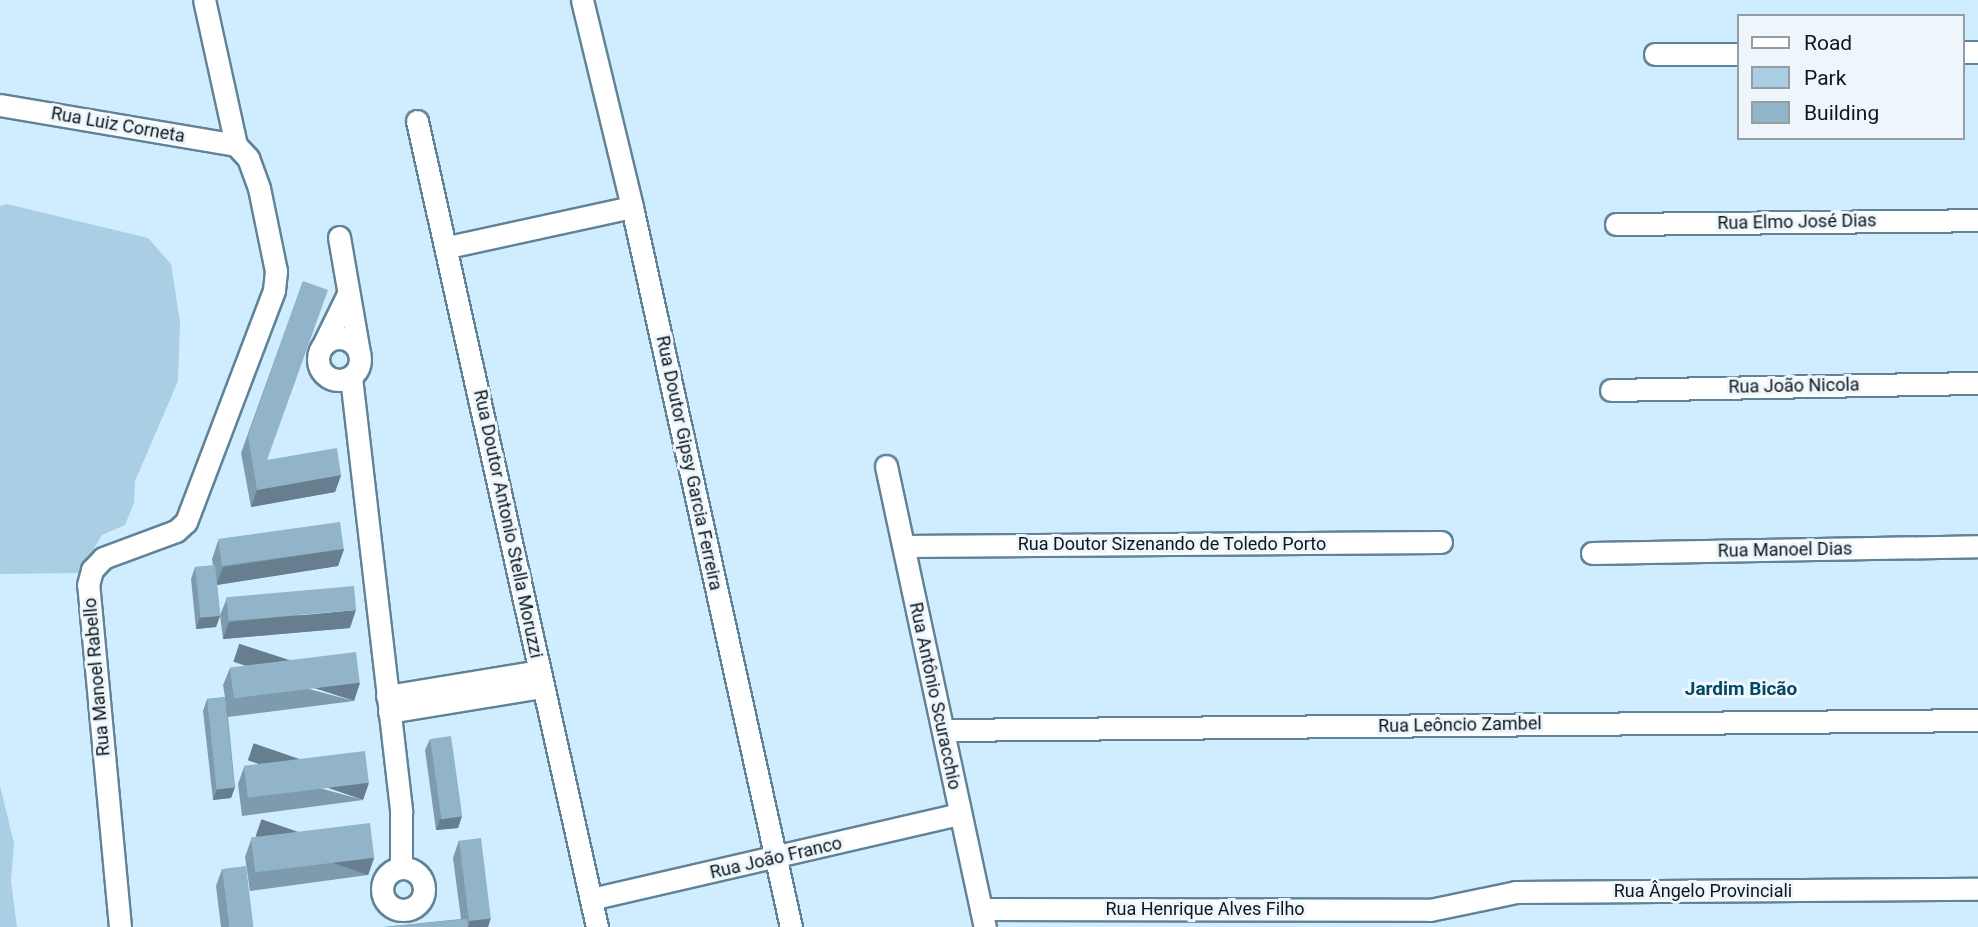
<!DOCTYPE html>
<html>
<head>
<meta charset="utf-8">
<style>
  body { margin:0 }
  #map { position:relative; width:1978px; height:927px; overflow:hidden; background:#d0edff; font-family:Roboto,sans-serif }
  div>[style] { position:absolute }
  .green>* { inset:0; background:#aacee3 }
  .roads { filter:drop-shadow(2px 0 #618397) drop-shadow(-2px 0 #618397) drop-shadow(0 2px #618397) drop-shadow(0 -2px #618397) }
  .street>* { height:21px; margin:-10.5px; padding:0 10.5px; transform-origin:10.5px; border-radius:10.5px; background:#fff }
  .street>.ring { margin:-10.5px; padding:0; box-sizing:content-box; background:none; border:21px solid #fff; border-radius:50% }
  .wall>* { inset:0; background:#7d9bad }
  .shaded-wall>* { inset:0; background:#667e8d; transform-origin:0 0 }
  .building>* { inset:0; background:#91b4c9; transform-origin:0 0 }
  span { translate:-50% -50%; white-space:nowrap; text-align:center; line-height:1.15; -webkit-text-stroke:6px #eff6fb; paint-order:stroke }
  .street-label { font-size:18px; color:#0a181f }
  .neighbourhood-label { font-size:19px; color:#004866; font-weight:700 }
  .legend { position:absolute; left:1737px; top:14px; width:228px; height:126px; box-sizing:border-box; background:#eff6fb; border:2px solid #939da3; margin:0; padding:9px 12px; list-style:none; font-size:21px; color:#0a181f }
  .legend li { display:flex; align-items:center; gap:14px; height:35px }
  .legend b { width:35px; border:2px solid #939da3 }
</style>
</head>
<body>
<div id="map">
  <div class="green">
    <div style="clip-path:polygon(7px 204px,148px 238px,171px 264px,180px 322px,178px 381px,135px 481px,134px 503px,125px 525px,102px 535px,79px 573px,0 574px,0 206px)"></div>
    <div style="clip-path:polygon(0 786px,14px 843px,11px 881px,17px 927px,0 927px)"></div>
  </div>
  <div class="roads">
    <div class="street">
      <div style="left:582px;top:0;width:213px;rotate:76.4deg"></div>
      <div style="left:632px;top:207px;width:737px;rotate:77.55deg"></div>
      <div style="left:1962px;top:52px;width:16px"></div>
      <div style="left:1655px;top:54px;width:83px"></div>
      <div style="left:0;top:105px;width:239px;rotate:9.6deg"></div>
      <div style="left:417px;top:121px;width:826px;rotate:77.41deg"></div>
      <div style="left:1616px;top:224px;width:362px;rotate:-0.6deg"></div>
      <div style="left:339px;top:237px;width:118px;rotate:80.2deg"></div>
      <div style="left:448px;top:247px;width:188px;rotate:-12.3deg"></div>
      <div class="ring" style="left:318px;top:338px;width:21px;height:21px"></div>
      <div style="left:322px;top:347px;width:59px;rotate:-63.9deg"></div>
      <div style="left:351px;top:377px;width:438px;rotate:83.4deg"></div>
      <div style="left:401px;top:812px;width:56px;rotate:90deg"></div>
      <div style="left:1611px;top:390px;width:367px;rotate:-1.1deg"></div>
      <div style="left:886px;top:466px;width:472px;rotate:77.9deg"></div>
      <div style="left:904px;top:546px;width:537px;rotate:-0.43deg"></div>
      <div style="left:1592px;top:553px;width:386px;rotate:-1deg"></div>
      <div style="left:387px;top:696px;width:154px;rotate:-9.3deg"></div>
      <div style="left:389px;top:712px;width:155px;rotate:-9.3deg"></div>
      <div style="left:943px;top:730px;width:1035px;rotate:-0.55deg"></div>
      <div class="ring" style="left:382px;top:868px;width:21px;height:21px"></div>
      <div style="left:591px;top:899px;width:379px;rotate:-13deg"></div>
      <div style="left:981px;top:909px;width:449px;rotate:0.1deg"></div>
      <div style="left:1430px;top:910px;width:88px;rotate:-11.8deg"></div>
      <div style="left:1516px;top:892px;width:462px;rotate:-0.4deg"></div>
      <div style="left:120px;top:927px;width:343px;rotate:-95.3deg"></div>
      <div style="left:88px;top:585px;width:16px;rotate:-75deg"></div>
      <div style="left:92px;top:570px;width:16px;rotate:-47deg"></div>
      <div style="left:103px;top:558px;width:78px;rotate:-20.3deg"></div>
      <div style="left:176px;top:531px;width:13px;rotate:-42deg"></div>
      <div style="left:186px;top:522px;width:248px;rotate:-69.2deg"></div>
      <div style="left:274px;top:290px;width:19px;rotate:-84deg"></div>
      <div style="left:276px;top:271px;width:85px;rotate:-101.6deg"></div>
      <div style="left:259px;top:188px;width:32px;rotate:-110deg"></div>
      <div style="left:248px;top:158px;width:18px;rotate:-133deg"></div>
      <div style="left:236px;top:145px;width:148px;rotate:-102.4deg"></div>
    </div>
  </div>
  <div class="wall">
    <div style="clip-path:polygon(303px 281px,267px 460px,341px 475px,335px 492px,251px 507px,241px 453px)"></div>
    <div style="clip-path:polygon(218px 541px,344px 549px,338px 566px,217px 585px,220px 616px,216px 627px,196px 629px,191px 579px,195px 567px,213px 566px,212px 559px)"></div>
    <div style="clip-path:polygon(227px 598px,350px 628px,223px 639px,220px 615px)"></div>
    <div style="clip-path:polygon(230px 668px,354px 701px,228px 717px,235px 787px,231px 798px,213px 800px,203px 711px,207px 699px,225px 697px,223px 685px)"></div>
    <div style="clip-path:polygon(430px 739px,462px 816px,458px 828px,436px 830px,425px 750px)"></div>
    <div style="clip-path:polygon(244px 767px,363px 800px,242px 816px,238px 784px)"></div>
    <div style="clip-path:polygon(251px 840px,374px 858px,368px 875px,250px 891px,245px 857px)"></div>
    <div style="clip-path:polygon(459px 840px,488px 927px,383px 927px,461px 919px,453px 858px)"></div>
    <div style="clip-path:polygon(222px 869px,253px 927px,221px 927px,216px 886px)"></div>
  </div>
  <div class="shaded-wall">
    <div style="clip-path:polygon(341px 475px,335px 492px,251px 507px,257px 490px)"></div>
    <div style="clip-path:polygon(344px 549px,338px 566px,216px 585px,223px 567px)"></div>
    <div style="clip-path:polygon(356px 610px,350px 628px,223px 639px,229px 622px)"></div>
    <div style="clip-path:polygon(220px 616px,216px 627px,196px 629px,200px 617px)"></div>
    <div style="left:360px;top:683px;width:19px;height:127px;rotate:108deg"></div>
    <div style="left:369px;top:783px;width:18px;height:122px;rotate:109deg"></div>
    <div style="clip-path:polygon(235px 787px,231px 798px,213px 800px,217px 789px)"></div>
    <div style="clip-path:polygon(462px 816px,458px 828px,436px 830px,440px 819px)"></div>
    <div style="left:374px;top:858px;width:18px;height:119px;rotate:109deg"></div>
    <div style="clip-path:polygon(491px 918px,488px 927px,468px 927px,470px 920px)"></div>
  </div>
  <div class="building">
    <div style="clip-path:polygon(303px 281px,328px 290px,267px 460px,337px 448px,341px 475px,257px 490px,248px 436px)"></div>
    <div style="left:340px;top:522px;width:27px;height:123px;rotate:82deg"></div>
    <div style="left:215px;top:565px;width:51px;height:20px;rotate:84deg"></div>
    <div style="left:354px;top:586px;width:24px;height:128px;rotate:85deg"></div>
    <div style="left:356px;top:652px;width:31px;height:127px;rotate:83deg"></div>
    <div style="left:225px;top:697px;width:91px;height:18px;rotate:84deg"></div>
    <div style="left:451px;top:736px;width:81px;height:21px;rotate:82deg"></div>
    <div style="left:365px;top:751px;width:32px;height:122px;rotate:83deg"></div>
    <div style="left:370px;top:823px;width:35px;height:120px;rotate:83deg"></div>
    <div style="left:481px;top:838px;width:81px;height:22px;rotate:83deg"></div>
    <div style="left:246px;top:866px;width:61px;height:24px;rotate:83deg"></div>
    <div style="clip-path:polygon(467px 919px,468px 927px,383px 927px)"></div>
  </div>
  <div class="street-label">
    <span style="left:118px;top:125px;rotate:10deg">Rua Luiz Corneta</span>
    <span style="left:1797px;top:222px;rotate:-1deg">Rua Elmo José Dias</span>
    <span style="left:1794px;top:386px;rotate:-1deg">Rua João Nicola</span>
    <span style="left:689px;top:463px;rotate:78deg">Rua Doutor Gipsy Garcia Ferreira</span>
    <span style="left:508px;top:524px;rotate:78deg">Rua Doutor Antonio Stella Moruzzi</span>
    <span style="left:1172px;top:544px">Rua Doutor Sizenando de Toledo Porto</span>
    <span style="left:1785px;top:550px;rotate:-1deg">Rua Manoel Dias</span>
    <span style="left:97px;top:677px;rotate:-95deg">Rua Manoel Rabello</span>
    <span style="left:935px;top:696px;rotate:78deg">Rua Antônio Scuracchio</span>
    <span style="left:1460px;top:725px;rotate:-1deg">Rua Leôncio Zambel</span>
    <span style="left:776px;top:858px;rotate:-13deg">Rua João Franco</span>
    <span style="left:1703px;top:891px">Rua Ângelo Provinciali</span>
    <span style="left:1205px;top:909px">Rua Henrique Alves Filho</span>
  </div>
  <div class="neighbourhood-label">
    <span style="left:1741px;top:689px">Jardim Bicão</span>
  </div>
  <ul class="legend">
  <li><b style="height:9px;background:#fff"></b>Road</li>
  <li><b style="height:19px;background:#aacee3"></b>Park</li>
  <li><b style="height:19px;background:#91b4c9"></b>Building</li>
  </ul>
</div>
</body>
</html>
